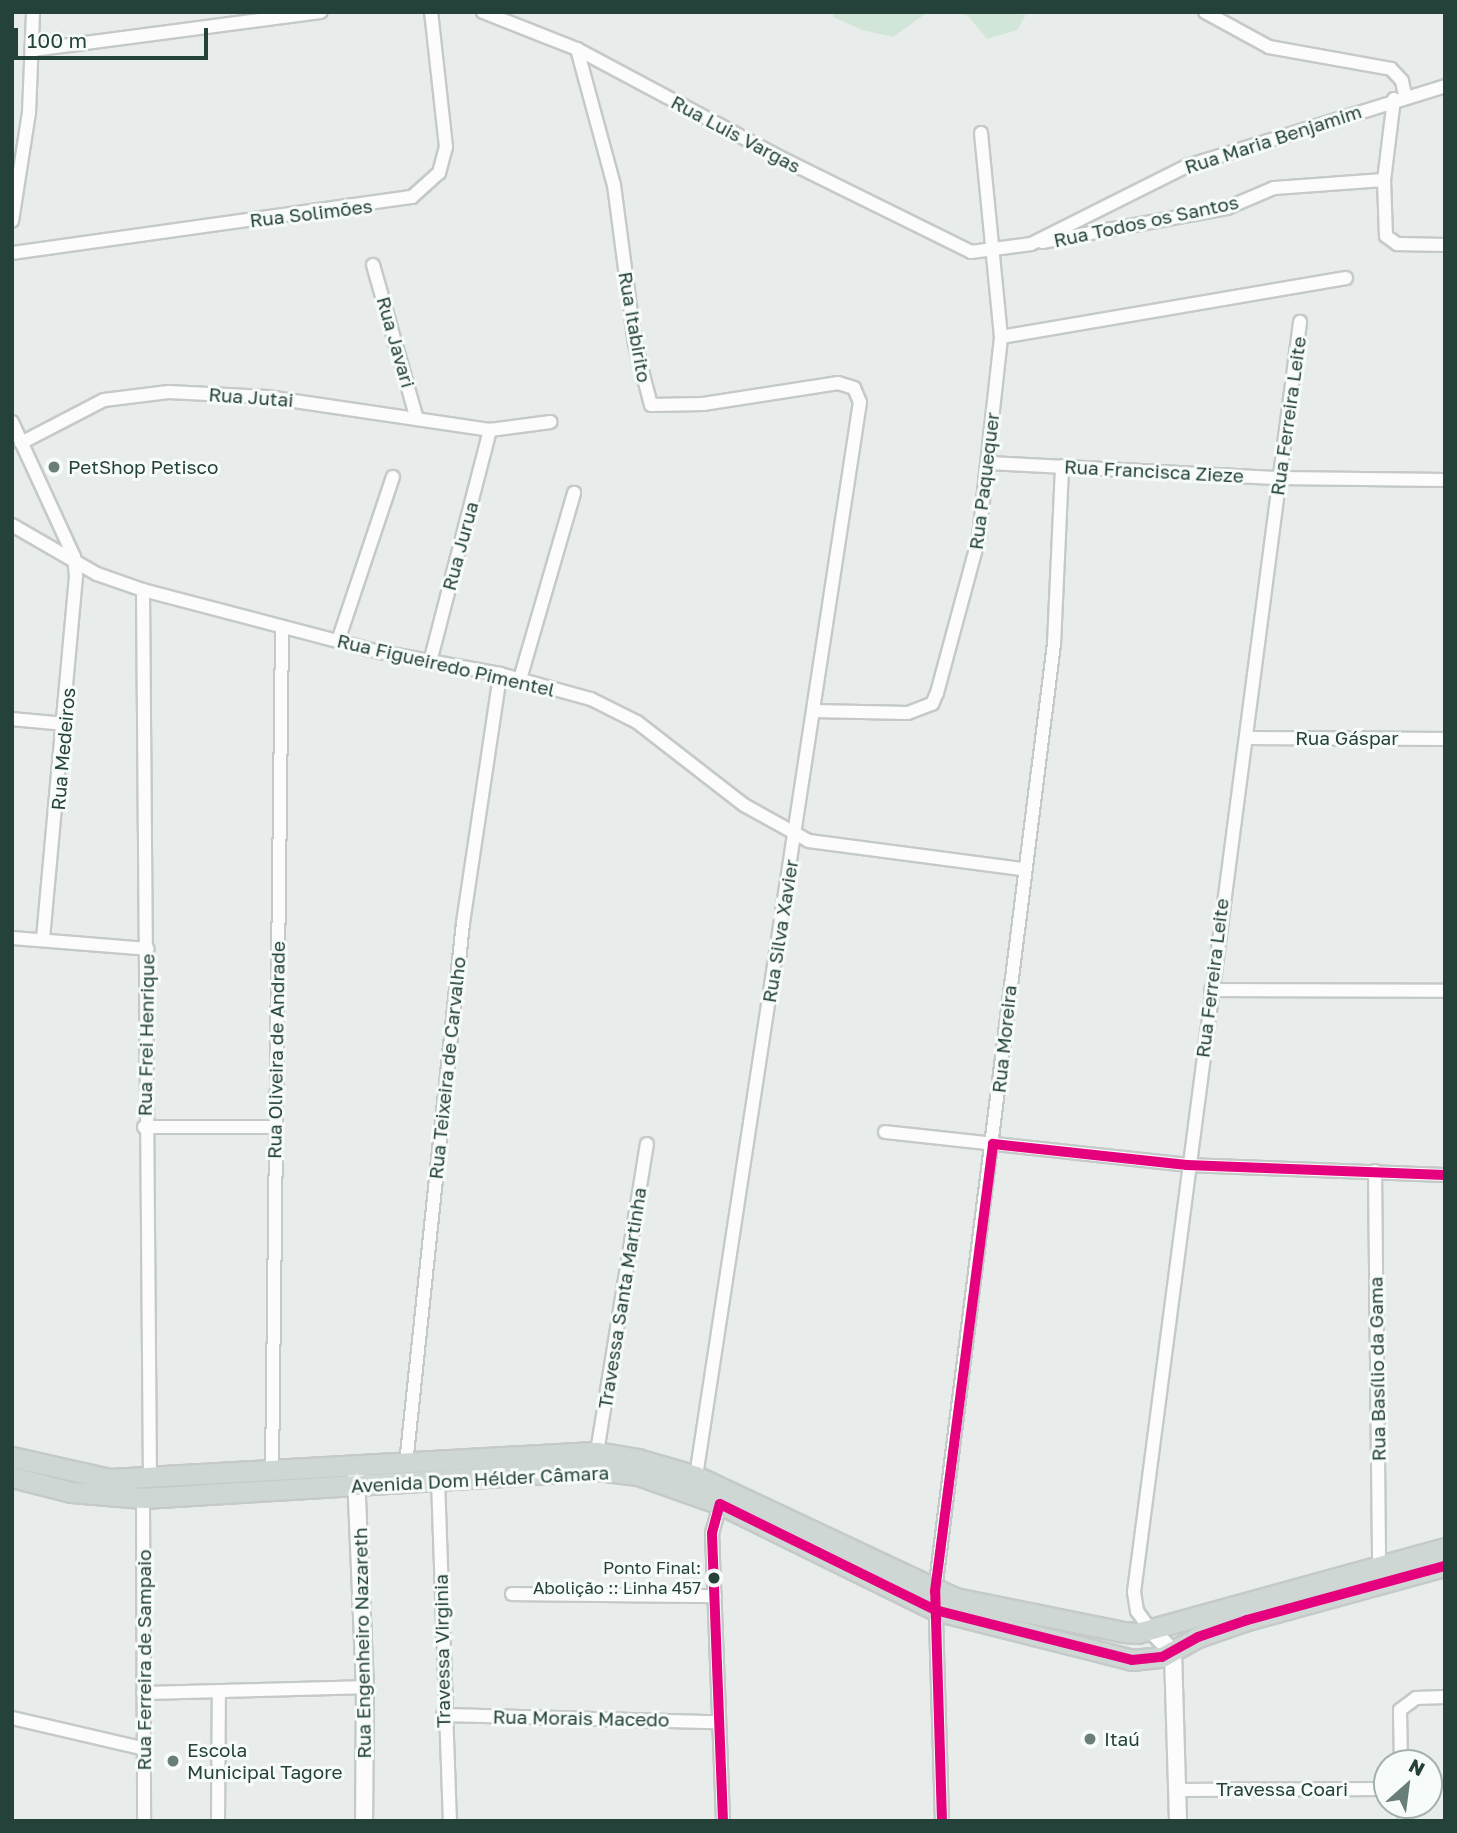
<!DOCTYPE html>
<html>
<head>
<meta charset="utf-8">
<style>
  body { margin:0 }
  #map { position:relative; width:1457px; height:1833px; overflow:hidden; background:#e8edeb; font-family:"Golos Text",sans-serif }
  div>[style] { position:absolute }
  .green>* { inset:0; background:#d1e6d8 }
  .roads { filter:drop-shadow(2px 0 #c5cac8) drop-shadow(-2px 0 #c5cac8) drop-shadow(0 2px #c5cac8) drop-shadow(0 -2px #c5cac8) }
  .minor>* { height:12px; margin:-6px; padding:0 6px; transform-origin:6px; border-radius:6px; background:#fcfcfc }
  .tertiary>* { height:16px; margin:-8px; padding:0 8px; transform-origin:8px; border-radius:8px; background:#fcfcfc }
  .primary>* { height:19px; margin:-9.5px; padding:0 9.5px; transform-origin:9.5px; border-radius:9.5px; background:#cfd7d5 }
  .bus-1>* { height:10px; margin:-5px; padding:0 5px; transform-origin:5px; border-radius:5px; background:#e5007d }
  .dots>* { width:19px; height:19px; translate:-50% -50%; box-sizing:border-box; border:4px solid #f7fbf9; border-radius:50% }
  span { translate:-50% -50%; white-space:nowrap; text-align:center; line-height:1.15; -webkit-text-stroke:6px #f7fbf9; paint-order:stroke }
  .bus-label { font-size:17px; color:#24423a }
  .right { translate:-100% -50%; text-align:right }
  .street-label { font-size:19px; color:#24423a }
  .poi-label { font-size:19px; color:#24423a }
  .left { translate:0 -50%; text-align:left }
  .frame { position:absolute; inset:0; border:14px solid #24423a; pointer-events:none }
  .north { position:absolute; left:1373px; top:1749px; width:70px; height:70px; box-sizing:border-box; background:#f7fbf9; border:2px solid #a3b1ad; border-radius:50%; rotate:28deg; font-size:19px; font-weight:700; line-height:28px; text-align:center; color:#24423a }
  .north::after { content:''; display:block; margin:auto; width:24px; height:32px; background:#697e78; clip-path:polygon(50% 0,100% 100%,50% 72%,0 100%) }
  .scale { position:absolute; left:14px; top:28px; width:194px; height:32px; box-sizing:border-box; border:4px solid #24423a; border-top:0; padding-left:9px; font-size:21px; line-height:24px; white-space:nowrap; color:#24423a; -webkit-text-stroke:5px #f7fbf9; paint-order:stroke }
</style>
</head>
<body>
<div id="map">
  <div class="green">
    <div style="clip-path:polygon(833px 12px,928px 12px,893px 37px,862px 30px,833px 17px)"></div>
    <div style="clip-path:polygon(957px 12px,1001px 12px,1026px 15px,1017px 30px,987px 39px,968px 16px)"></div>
  </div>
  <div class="roads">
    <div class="minor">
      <div style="left:483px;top:12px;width:101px;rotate:21.5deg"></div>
      <div style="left:577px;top:49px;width:231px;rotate:28.1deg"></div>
      <div style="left:781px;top:158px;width:212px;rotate:26.3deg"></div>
      <div style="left:971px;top:252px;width:61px;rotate:-7.6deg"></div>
      <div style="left:1031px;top:244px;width:174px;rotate:-26.6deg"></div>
      <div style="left:1187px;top:166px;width:270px;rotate:-17.2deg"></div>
      <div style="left:1205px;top:12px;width:73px;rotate:28.7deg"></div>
      <div style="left:1269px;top:47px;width:124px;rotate:10.2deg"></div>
      <div style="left:1391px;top:69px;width:16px;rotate:47deg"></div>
      <div style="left:1402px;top:81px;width:14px;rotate:78deg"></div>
      <div style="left:577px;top:49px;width:141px;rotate:74.8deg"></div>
      <div style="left:614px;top:185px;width:160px;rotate:82.5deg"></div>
      <div style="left:635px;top:344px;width:63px;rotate:75.3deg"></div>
      <div style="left:651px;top:405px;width:52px;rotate:-1.1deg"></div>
      <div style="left:703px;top:404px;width:137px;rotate:-8.8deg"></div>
      <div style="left:838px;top:383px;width:17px;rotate:17deg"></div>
      <div style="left:854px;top:388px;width:15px;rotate:67deg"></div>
      <div style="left:860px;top:402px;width:1086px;rotate:98.68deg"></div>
      <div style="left:32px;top:50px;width:291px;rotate:-7.5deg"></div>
      <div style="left:1394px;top:99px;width:82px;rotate:97deg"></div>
      <div style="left:1384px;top:180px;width:56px;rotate:88deg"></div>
      <div style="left:1386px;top:236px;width:14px;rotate:36deg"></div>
      <div style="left:1397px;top:244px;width:48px;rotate:1.2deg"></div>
      <div style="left:12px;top:221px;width:109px;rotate:-81.1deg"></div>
      <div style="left:29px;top:113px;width:101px;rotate:-87.7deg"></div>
      <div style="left:1042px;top:242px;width:188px;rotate:-10.4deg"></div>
      <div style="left:1227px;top:208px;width:51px;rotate:-23.1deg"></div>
      <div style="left:1274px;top:188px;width:110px;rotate:-4.2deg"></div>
      <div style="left:12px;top:253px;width:404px;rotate:-8deg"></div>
      <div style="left:412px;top:197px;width:36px;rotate:-42deg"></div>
      <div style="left:439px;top:173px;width:27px;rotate:-75deg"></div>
      <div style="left:446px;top:147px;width:136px;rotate:-96.3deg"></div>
      <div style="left:373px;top:265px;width:160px;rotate:74.1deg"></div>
      <div style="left:1001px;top:337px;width:350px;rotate:-9.7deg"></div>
      <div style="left:12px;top:422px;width:149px;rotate:65.3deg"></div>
      <div style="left:74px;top:557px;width:19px;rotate:84deg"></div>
      <div style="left:76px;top:576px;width:365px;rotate:95.2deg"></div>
      <div style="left:21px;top:443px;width:93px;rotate:-27.4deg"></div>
      <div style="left:104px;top:400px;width:65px;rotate:-7deg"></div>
      <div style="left:169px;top:392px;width:98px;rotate:2.9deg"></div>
      <div style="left:267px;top:397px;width:225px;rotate:8.4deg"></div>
      <div style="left:490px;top:430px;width:61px;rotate:-7.6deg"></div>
      <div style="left:989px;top:463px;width:291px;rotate:3deg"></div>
      <div style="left:1280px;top:478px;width:165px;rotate:0.7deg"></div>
      <div style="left:12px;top:525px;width:98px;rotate:30deg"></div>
      <div style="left:97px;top:574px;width:49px;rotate:19.2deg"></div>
      <div style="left:143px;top:590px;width:245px;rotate:14.7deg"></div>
      <div style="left:380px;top:652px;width:122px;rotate:10.4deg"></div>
      <div style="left:500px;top:674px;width:94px;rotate:15.4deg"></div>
      <div style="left:591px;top:699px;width:51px;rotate:26.6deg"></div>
      <div style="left:637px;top:722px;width:135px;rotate:37.8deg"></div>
      <div style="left:744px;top:805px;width:74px;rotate:29deg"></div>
      <div style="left:809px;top:841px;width:216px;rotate:7.5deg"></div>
      <div style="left:143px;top:590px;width:889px;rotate:89.55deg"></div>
      <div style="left:338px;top:641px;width:173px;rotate:-71.5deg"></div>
      <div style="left:430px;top:662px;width:240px;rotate:-75.5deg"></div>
      <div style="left:520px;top:679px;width:194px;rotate:-73.8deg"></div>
      <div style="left:814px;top:711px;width:94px;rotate:1.2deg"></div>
      <div style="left:908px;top:713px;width:26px;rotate:-21deg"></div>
      <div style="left:932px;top:704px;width:12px;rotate:-66deg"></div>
      <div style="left:937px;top:693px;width:162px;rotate:-74.9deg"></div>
      <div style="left:979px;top:537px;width:201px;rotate:-83.7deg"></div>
      <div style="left:1001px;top:337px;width:205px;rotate:-95.6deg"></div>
      <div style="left:12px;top:719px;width:53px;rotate:5.4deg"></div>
      <div style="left:1248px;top:738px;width:197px;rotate:0.3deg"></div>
      <div style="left:12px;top:938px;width:136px;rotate:4.6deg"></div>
      <div style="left:1211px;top:990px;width:234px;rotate:0.2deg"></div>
      <div style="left:144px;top:1127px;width:131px"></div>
      <div style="left:885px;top:1132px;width:304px;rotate:6.2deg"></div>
      <div style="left:1187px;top:1165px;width:258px;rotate:2.2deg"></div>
      <div style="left:1375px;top:1171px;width:396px;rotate:89.4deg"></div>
      <div style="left:597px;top:1452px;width:312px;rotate:-80.8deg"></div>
      <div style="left:406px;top:1464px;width:544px;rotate:-83.99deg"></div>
      <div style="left:463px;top:923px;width:252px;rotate:-81.5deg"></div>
      <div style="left:272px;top:1472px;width:845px;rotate:-89.32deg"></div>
      <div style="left:438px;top:1480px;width:341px;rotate:88deg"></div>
      <div style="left:143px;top:1498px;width:323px;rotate:89.8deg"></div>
      <div style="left:720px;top:1504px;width:30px;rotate:105deg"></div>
      <div style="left:712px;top:1533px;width:288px;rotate:87.8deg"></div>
      <div style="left:512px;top:1594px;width:203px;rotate:0.6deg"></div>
      <div style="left:1150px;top:1629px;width:22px;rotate:-126deg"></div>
      <div style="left:1137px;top:1611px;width:19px;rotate:-99deg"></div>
      <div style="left:1134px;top:1592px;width:1281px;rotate:-82.55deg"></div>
      <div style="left:143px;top:1693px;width:222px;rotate:-1.5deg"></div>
      <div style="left:443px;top:1715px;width:276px;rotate:1.5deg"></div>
      <div style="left:12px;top:1718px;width:137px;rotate:13.1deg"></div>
      <div style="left:1401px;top:1763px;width:53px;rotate:-91.1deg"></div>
      <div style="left:1400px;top:1710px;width:20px;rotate:-37deg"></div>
      <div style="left:1416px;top:1698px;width:29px;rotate:-2deg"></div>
      <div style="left:1177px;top:1790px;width:210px;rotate:-0.3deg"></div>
      <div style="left:1404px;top:1805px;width:16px;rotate:86deg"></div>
      <div style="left:218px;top:1821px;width:130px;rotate:-89.6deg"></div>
      <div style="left:942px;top:1821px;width:230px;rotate:-91.7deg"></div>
      <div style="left:935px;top:1591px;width:954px;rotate:-82.84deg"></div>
      <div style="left:1054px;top:644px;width:178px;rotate:-87.4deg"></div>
    </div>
    <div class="tertiary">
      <div style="left:356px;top:1474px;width:213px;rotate:87.6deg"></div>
      <div style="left:365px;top:1687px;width:134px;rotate:90.4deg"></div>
      <div style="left:1150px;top:1629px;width:33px;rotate:45deg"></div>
      <div style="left:1173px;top:1652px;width:169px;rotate:88.3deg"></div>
    </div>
    <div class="primary">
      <div style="left:12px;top:1457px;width:100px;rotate:12.7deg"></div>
      <div style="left:110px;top:1479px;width:488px;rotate:-3.2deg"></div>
      <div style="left:597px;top:1452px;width:42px;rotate:9.7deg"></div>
      <div style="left:638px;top:1459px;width:60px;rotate:16.3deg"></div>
      <div style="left:696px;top:1476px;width:286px;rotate:25.2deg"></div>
      <div style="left:955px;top:1598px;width:171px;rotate:11.4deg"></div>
      <div style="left:1123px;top:1632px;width:14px;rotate:4deg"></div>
      <div style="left:1137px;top:1633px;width:320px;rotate:-15.4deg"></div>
      <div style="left:12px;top:1477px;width:61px;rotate:14.3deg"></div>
      <div style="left:71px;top:1492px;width:72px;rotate:4.8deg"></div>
      <div style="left:143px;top:1498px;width:455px;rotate:-3.5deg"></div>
      <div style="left:597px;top:1470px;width:41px;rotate:7deg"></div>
      <div style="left:638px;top:1475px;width:87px;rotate:19.5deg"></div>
      <div style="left:720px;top:1504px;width:240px;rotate:26.2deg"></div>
      <div style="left:935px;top:1610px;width:203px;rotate:14.2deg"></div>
      <div style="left:1132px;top:1660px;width:30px;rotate:-6deg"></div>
      <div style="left:1162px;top:1657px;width:41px;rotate:-29.1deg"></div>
      <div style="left:1198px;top:1637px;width:52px;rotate:-19.1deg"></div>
      <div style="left:1247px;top:1620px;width:205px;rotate:-15.3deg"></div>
    </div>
  </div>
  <div class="bus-1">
    <div style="left:723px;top:1821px;width:288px;rotate:-92.2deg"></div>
    <div style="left:712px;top:1533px;width:30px;rotate:-75deg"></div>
    <div style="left:720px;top:1504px;width:240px;rotate:26.2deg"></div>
    <div style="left:935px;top:1610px;width:203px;rotate:14.2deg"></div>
    <div style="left:1132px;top:1660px;width:30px;rotate:-6deg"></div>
    <div style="left:1162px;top:1657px;width:41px;rotate:-29.1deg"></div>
    <div style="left:1198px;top:1637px;width:52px;rotate:-19.1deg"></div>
    <div style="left:1247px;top:1620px;width:205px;rotate:-15.3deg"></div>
    <div style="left:942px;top:1821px;width:230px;rotate:-91.7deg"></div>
    <div style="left:935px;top:1591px;width:451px;rotate:-82.6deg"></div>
    <div style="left:993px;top:1144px;width:195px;rotate:6.2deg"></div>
    <div style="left:1187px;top:1165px;width:258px;rotate:2.2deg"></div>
  </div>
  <div class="dots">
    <div style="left:54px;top:467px;background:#697e78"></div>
    <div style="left:714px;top:1578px;background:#24423a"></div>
    <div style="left:1090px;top:1739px;background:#697e78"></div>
    <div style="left:173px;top:1761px;background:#697e78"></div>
  </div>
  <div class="bus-label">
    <span class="right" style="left:701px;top:1578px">Ponto Final:<br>Abolição :: Linha 457</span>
  </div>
  <div class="street-label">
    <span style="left:736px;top:134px;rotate:28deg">Rua Luis Vargas</span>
    <span style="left:1273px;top:139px;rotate:-18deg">Rua Maria Benjamim</span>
    <span style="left:311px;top:213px;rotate:-7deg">Rua Solimões</span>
    <span style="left:1146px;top:221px;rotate:-12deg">Rua Todos os Santos</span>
    <span style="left:635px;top:327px;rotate:80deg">Rua Itabirito</span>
    <span style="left:396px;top:342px;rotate:74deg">Rua Javari</span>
    <span style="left:251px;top:397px;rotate:4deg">Rua Jutai</span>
    <span style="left:1288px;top:416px;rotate:-82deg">Rua Ferreira Leite</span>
    <span style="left:1154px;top:471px;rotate:3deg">Rua Francisca Zieze</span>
    <span style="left:984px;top:481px;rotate:-83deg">Rua Paquequer</span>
    <span style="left:460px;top:546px;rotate:-75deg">Rua Jurua</span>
    <span style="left:446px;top:665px;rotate:13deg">Rua Figueiredo Pimentel</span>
    <span style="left:1347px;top:738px">Rua Gáspar</span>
    <span style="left:63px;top:749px;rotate:-85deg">Rua Medeiros</span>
    <span style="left:780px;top:931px;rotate:-81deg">Rua Silva Xavier</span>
    <span style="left:1212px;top:978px;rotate:-83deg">Rua Ferreira Leite</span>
    <span style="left:146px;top:1035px;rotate:-89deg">Rua Frei Henrique</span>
    <span style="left:1004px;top:1039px;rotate:-84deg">Rua Moreira</span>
    <span style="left:276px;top:1050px;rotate:-89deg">Rua Oliveira de Andrade</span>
    <span style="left:447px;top:1068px;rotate:-84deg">Rua Teixeira de Carvalho</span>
    <span style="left:622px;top:1298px;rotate:-81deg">Travessa Santa Martinha</span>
    <span style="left:1377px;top:1369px;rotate:-91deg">Rua Basílio da Gama</span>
    <span style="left:480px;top:1479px;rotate:-3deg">Avenida Dom Hélder Câmara</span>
    <span style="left:362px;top:1643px;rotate:-91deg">Rua Engenheiro Nazareth</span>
    <span style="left:442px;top:1651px;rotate:-91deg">Travessa Virginia</span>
    <span style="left:144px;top:1660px;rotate:-90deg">Rua Ferreira de Sampaio</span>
    <span style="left:581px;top:1718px;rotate:1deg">Rua Morais Macedo</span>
    <span style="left:1282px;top:1789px">Travessa Coari</span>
  </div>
  <div class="poi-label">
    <span class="left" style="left:68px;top:467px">PetShop Petisco</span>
    <span class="left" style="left:1104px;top:1739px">Itaú</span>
    <span class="left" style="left:187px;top:1761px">Escola<br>Municipal Tagore</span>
  </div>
  <div class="frame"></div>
  <div class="north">N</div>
  <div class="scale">100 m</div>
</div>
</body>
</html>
